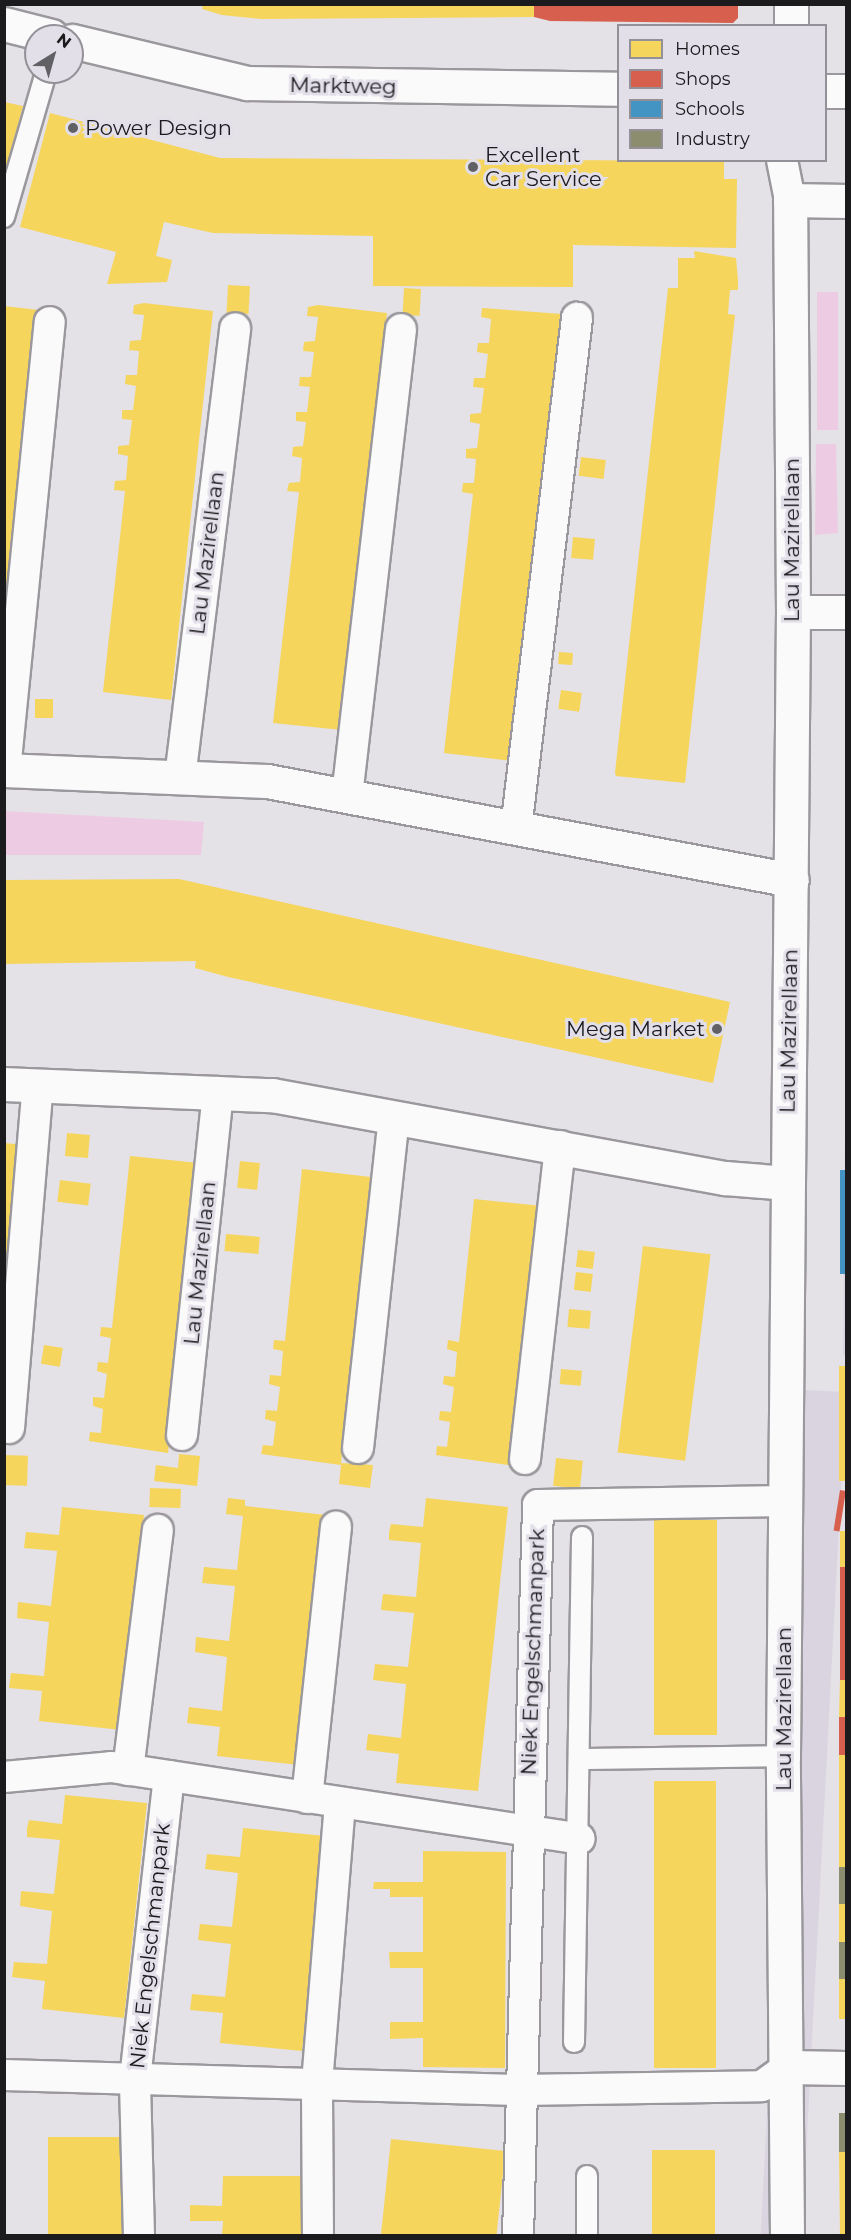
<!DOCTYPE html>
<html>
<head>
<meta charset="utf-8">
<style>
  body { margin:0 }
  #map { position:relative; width:851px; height:2240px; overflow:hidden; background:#e4e1e7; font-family:Montserrat,sans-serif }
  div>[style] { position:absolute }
  .built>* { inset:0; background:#d9d4e0; transform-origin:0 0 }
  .green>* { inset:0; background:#edcce3; transform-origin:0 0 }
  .homes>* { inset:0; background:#f6d55c; transform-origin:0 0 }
  .shops>* { inset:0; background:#d6604d; transform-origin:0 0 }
  .schools>* { inset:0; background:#4393c3; transform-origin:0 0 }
  .industry>* { inset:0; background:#8c8c6e; transform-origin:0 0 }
  .roads { filter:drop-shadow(2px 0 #9a989c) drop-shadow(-2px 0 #9a989c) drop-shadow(0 2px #9a989c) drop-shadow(0 -2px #9a989c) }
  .service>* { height:20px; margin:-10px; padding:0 10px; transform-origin:10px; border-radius:10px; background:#fbfafb }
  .pedestrian>* { height:30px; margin:-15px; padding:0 15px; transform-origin:15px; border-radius:15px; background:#fbfafb }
  .minor>* { height:33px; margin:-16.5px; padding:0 16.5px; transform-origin:16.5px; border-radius:16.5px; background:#fbfafb }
  .dots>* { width:16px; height:16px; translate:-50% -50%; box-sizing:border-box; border:3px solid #e3dfe9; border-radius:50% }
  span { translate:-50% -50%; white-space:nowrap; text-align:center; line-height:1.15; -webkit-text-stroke:6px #e3dfe9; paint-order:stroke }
  .street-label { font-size:21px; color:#1b1a1d }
  .poi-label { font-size:21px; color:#1b1a1d }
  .left { translate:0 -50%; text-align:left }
  .right { translate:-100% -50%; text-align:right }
  .frame { position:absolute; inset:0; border:6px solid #1b1a1d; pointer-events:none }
  .legend { position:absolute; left:617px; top:24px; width:210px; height:138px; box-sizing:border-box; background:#e3dfe9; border:2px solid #939097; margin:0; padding:8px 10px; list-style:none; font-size:18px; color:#1b1a1d }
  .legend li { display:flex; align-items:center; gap:12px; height:30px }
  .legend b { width:30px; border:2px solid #939097 }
  .north { position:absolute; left:24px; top:24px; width:60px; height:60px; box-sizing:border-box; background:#e3dfe9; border:2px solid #939097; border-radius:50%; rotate:37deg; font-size:16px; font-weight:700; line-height:24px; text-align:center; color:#1b1a1d }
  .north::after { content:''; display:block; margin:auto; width:21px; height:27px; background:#616064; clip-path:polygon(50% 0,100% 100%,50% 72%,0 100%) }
</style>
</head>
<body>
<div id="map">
  <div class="built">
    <div style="clip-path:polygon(846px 1016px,846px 1356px,843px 1355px)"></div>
    <div style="left:805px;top:1390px;width:41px;height:846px;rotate:3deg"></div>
  </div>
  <div class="green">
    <div style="left:838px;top:292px;width:138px;height:21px;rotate:90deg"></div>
    <div style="clip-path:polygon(816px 444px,836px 444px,838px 533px,815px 535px)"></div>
    <div style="clip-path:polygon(5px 811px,204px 822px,201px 855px,5px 855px)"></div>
  </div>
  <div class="homes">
    <div style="clip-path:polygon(203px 4px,534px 4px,534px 17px,261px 19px,222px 15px,202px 9px)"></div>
    <div style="clip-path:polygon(4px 102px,23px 106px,5px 172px,4px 172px)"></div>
    <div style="clip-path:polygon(50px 113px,220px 158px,724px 161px,724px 179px,737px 179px,736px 248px,573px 245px,573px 287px,373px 286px,373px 236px,213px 233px,164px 222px,156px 256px,172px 260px,167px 282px,107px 284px,116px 252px,20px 227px)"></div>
    <div style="clip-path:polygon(694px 251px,736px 258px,738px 280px,738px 290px,730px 290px,728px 314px,735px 315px,685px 783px,616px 776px,615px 773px,668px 288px,678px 288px,678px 258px,695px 258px)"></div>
    <div style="left:228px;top:285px;width:22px;height:28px;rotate:3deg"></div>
    <div style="left:404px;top:288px;width:17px;height:27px;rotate:3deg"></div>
    <div style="clip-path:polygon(144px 303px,213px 311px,171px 700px,103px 692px,125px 491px,114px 490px,115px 481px,126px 480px,128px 456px,118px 454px,118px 446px,129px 445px,132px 420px,122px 419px,122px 410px,133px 410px,136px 386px,125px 384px,126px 375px,137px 375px,139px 351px,129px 350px,130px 341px,141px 340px,144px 315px,133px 314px,134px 305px)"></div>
    <div style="clip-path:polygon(318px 305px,387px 313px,342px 730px,273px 723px,299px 492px,287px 491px,289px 483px,300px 482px,302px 458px,292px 456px,293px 447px,303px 446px,306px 422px,296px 421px,296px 412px,307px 412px,310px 387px,299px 386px,300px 377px,311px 377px,314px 352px,303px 351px,304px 342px,315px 341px,318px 317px,307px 316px,308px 307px)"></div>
    <div style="clip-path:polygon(4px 306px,39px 310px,6px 620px,4px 620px)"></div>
    <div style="clip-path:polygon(482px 308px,562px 314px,513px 761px,444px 753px,473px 494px,462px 492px,463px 483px,474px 483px,476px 459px,466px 458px,466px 449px,477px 448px,480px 424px,470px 422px,470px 414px,481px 413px,484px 388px,473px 387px,474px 378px,485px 378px,488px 354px,477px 352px,478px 343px,489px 343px,491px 319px,481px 317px)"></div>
    <div style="left:581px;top:457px;width:25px;height:19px;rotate:7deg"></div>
    <div style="left:573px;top:537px;width:22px;height:21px;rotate:5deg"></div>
    <div style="left:559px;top:652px;width:14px;height:12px;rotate:4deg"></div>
    <div style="left:561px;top:690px;width:21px;height:19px;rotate:8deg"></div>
    <div style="left:35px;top:699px;width:18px;height:19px"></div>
    <div style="clip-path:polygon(179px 879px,730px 1002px,713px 1083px,228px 977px,195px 968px,196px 961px,4px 964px,4px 880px)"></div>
    <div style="left:67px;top:1133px;width:23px;height:23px;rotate:5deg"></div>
    <div style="clip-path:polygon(4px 1143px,26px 1145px,4px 1339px)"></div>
    <div style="clip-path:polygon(130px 1156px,199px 1163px,168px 1453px,89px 1441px,90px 1432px,101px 1433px,103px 1409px,93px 1406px,93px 1397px,104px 1398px,107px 1374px,97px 1371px,98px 1362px,108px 1363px,111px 1338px,100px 1336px,101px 1327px,112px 1328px)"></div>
    <div style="left:240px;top:1161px;width:20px;height:27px;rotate:6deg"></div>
    <div style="clip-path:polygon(302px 1169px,371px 1177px,341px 1463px,373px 1465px,370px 1488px,339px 1484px,341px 1465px,261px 1454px,263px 1445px,273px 1446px,276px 1422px,265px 1419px,266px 1410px,277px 1411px,280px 1387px,269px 1384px,270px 1375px,281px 1376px,283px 1351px,273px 1349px,274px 1340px,285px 1341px)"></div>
    <div style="left:60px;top:1180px;width:31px;height:22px;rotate:7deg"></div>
    <div style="clip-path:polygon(474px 1199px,542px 1206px,515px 1466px,436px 1455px,437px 1446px,447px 1447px,450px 1422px,439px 1420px,440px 1411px,451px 1412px,454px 1387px,443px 1384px,444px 1376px,455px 1377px,457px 1352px,447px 1349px,448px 1340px,459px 1342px)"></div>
    <div style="left:226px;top:1234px;width:34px;height:17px;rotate:5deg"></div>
    <div style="left:643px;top:1246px;width:68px;height:208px;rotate:7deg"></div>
    <div style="left:578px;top:1250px;width:17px;height:17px;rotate:7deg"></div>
    <div style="left:576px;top:1272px;width:17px;height:18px;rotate:7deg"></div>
    <div style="left:569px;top:1309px;width:22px;height:18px;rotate:5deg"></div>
    <div style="left:44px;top:1345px;width:19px;height:19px;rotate:9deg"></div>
    <div style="left:839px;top:1366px;width:7px;height:115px"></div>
    <div style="left:561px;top:1369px;width:21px;height:15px;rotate:5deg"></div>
    <div style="clip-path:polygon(179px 1454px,200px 1456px,197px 1486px,154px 1481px,156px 1465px,178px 1468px)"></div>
    <div style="left:4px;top:1455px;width:24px;height:30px;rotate:2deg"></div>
    <div style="left:556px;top:1458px;width:27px;height:28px;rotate:6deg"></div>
    <div style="left:150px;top:1488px;width:31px;height:19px;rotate:2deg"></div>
    <div style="clip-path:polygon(228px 1498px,245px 1500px,245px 1506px,326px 1515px,299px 1765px,217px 1756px,220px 1727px,187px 1723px,189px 1707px,222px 1711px,227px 1657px,195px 1652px,196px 1637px,229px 1641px,235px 1586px,202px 1583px,204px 1567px,237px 1570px,243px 1516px,226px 1514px)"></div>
    <div style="clip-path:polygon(426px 1498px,508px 1507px,478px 1791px,396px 1783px,399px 1754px,366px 1750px,368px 1734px,401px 1738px,406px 1684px,373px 1680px,375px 1664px,408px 1667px,414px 1613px,381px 1610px,382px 1601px,383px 1594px,416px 1597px,421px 1543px,389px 1540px,389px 1532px,391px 1524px,423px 1527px)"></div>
    <div style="clip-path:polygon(62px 1507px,144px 1515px,121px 1730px,39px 1721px,42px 1691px,9px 1688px,11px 1673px,44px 1676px,49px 1622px,17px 1618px,18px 1602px,51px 1606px,57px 1551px,24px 1548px,26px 1532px,59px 1535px)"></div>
    <div style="left:654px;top:1520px;width:63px;height:215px"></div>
    <div style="left:840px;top:1531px;width:6px;height:36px"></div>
    <div style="clip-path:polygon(840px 1680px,846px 1680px,846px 1717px,839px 1717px)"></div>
    <div style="left:839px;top:1755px;width:7px;height:112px"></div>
    <div style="left:654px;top:1781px;width:62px;height:287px"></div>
    <div style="clip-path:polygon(65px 1795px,147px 1803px,124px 2018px,42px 2009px,45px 1981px,12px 1977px,14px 1962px,47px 1964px,52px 1911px,20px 1906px,21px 1891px,54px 1894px,60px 1840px,27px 1837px,27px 1828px,29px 1820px,62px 1824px)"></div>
    <div style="clip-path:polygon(243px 1828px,325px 1836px,302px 2051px,220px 2043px,223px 2013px,190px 2010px,192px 1994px,225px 1997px,231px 1944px,198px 1940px,200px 1924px,232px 1927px,238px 1873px,205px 1869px,207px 1854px,240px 1857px)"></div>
    <div style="clip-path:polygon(423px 1851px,506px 1852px,505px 2068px,423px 2067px,423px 2038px,390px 2039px,390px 2022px,423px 2022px,423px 1968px,390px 1968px,389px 1952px,423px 1952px,423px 1897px,390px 1897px,390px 1889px,373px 1889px,374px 1882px,423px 1882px)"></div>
    <div style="left:839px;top:1904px;width:7px;height:38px"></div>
    <div style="left:839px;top:1979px;width:7px;height:40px"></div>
    <div style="left:48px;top:2137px;width:74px;height:98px"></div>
    <div style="left:391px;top:2139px;width:115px;height:97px;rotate:6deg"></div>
    <div style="left:652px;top:2150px;width:63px;height:85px"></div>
    <div style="clip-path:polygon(839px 2152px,846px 2152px,846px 2235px,840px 2235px)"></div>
    <div style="clip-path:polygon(223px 2176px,305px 2176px,305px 2235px,222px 2235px,223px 2221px,190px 2221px,190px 2205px,222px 2206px)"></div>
  </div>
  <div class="shops">
    <div style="clip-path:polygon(534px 4px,738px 4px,738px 18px,733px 23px,550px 21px,534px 17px)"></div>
    <div style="left:840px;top:1490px;width:6px;height:41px;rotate:9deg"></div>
    <div style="left:840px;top:1567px;width:6px;height:113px"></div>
    <div style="left:839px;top:1717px;width:7px;height:38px"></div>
  </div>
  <div class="schools">
    <div style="left:846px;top:1170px;width:104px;height:6px;rotate:90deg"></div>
  </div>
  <div class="industry">
    <div style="left:839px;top:1867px;width:7px;height:37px"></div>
    <div style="left:839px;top:1942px;width:7px;height:37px"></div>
    <div style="left:839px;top:2113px;width:7px;height:39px"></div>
  </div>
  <div class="roads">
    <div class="service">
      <div style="left:4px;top:217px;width:151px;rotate:-73.8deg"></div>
      <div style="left:579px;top:1759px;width:204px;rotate:-0.8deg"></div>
      <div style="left:574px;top:2042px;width:505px;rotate:-89.09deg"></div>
      <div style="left:587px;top:2236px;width:60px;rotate:-90deg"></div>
    </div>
    <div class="pedestrian">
      <div style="left:782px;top:160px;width:41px;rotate:78.7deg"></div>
      <div style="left:5px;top:770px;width:450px;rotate:-84.3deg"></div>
      <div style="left:180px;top:778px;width:453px;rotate:-83deg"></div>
      <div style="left:347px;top:796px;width:470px;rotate:-83.4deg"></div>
      <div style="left:516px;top:829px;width:515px;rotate:-83.19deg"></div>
      <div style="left:9px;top:1428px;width:344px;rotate:-85.2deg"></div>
      <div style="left:182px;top:1435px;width:345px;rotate:-84deg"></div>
      <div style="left:358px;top:1448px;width:333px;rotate:-83.8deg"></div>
      <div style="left:525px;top:1459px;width:315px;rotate:-83.6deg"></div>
      <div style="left:128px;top:1770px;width:242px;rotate:-82.9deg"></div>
      <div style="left:4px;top:1777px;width:107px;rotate:-5.3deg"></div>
      <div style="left:111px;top:1767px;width:474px;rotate:8.7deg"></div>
      <div style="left:307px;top:1798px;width:273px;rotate:-83.9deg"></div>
      <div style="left:4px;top:2075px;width:515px;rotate:1.67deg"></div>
      <div style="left:519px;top:2090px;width:243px;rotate:-0.9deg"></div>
      <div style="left:762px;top:2086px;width:32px;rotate:-36deg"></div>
      <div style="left:139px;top:2236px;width:157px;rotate:-91.5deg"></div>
      <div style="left:135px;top:2079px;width:305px;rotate:-83.6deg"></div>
      <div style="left:318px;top:2236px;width:153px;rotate:-90.4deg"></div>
      <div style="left:317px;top:2083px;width:281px;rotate:-85.3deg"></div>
      <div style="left:518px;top:2236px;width:731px;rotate:-88.43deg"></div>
      <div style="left:538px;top:1505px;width:248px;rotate:-0.9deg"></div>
    </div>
    <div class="minor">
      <div style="left:4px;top:24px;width:49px;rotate:14.3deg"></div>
      <div style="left:791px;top:26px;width:22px;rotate:-90deg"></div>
      <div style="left:72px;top:41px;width:180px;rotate:13.5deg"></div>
      <div style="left:247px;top:83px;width:371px;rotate:0.9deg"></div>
      <div style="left:826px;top:91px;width:20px"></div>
      <div style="left:793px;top:612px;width:53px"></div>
      <div style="left:4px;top:770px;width:263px;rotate:2.4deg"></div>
      <div style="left:267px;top:781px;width:534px;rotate:10.68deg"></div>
      <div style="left:4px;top:1084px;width:268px;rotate:2.4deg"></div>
      <div style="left:272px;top:1095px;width:461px;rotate:10.4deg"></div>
      <div style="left:725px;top:1178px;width:62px;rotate:4.6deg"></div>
      <div style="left:788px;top:2067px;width:58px;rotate:1deg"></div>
      <div style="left:787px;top:2236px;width:480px;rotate:-90.5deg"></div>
      <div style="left:783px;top:1756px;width:1144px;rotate:-89.5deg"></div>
      <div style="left:793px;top:612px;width:412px;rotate:-90.4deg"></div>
      <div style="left:790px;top:200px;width:56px;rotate:1deg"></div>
    </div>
  </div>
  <div class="dots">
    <div style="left:73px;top:128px;background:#616064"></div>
    <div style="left:473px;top:167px;background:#616064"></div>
    <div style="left:717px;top:1029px;background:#616064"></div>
  </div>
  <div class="street-label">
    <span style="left:343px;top:86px;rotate:1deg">Marktweg</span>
    <span style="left:792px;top:540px;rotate:-90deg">Lau Mazirellaan</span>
    <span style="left:207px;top:553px;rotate:-83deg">Lau Mazirellaan</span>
    <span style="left:789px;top:1031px;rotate:-89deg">Lau Mazirellaan</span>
    <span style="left:200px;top:1263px;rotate:-84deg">Lau Mazirellaan</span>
    <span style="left:533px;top:1652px;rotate:-88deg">Niek Engelschmanpark</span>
    <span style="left:784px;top:1709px;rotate:-90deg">Lau Mazirellaan</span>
    <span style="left:150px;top:1946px;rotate:-84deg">Niek Engelschmanpark</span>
  </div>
  <div class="poi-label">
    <span class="left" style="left:85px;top:128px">Power Design</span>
    <span class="left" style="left:485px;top:167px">Excellent<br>Car Service</span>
    <span class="right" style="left:705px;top:1029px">Mega Market</span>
  </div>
  <div class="frame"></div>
  <ul class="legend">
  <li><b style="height:16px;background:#f6d55c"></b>Homes</li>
  <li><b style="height:16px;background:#d6604d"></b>Shops</li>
  <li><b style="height:16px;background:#4393c3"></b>Schools</li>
  <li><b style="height:16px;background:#8c8c6e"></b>Industry</li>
  </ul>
  <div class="north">N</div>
</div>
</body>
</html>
